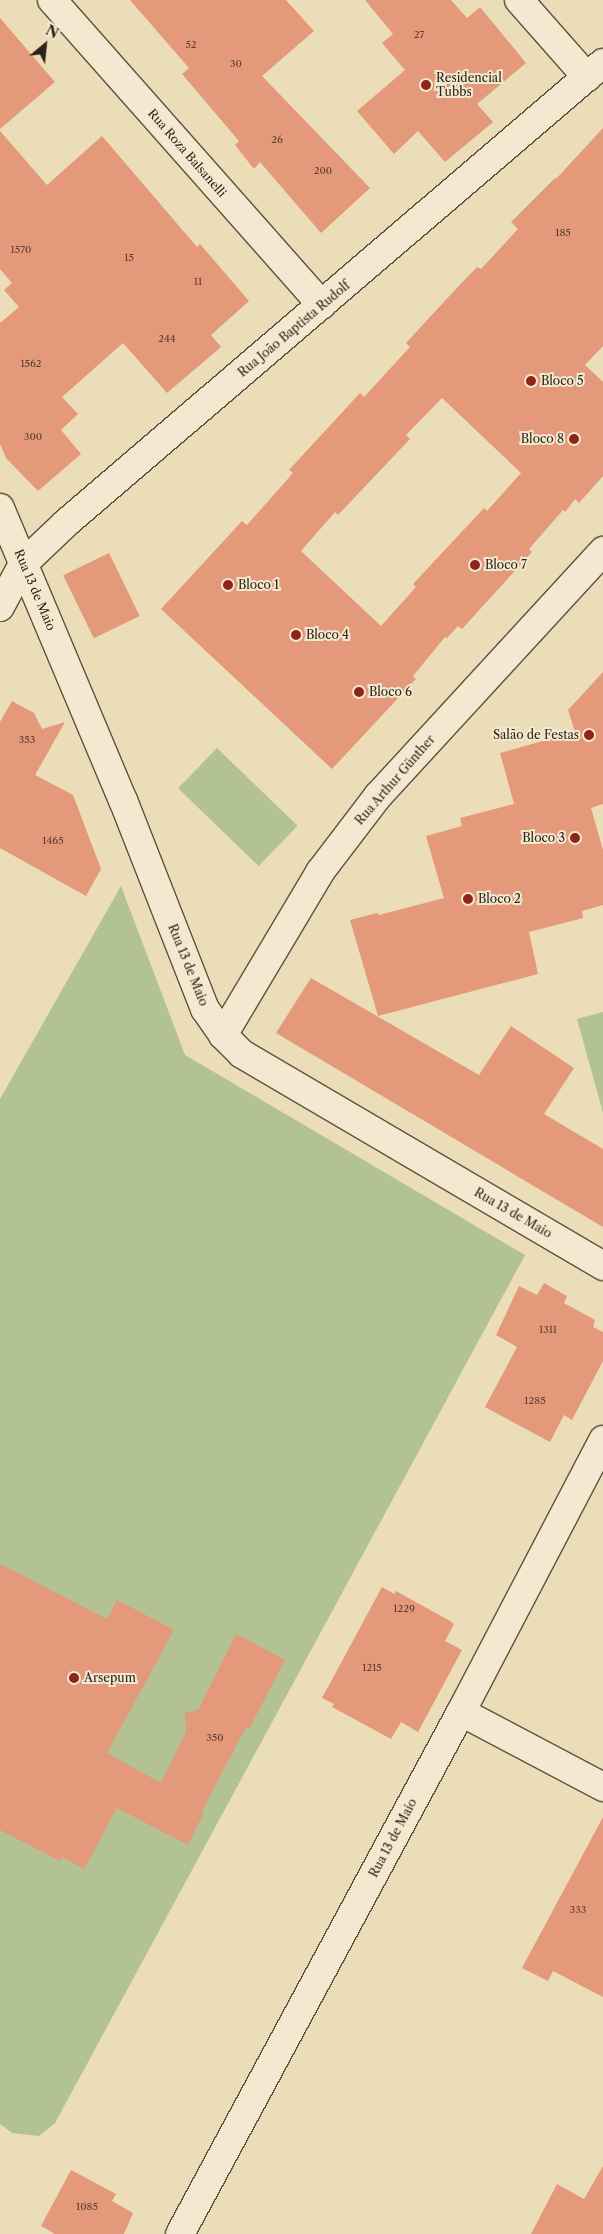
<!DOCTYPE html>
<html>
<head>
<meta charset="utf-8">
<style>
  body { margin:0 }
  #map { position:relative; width:603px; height:2234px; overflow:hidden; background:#ebddb7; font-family:"Libre Caslon Text",serif }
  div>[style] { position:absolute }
  .green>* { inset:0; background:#b2c293; transform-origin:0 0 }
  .building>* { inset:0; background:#e3997a; transform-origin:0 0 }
  .roads { filter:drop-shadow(1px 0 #5e5240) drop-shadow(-1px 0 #5e5240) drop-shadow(0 1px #5e5240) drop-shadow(0 -1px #5e5240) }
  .street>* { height:28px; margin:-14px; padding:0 14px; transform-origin:14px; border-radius:14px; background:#f2e9d0 }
  .secondary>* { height:28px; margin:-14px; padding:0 14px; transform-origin:14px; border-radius:14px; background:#f2e9d0 }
  .dots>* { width:14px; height:14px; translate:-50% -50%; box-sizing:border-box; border:2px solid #f2e9d0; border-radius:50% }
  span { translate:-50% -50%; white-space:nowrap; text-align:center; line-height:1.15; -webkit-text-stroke:4px #f2e9d0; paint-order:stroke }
  .number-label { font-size:10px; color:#5c4031 }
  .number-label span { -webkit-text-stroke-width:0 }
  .poi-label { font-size:12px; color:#2f2319 }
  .left { translate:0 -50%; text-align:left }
  .right { translate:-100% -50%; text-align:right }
  .street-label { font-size:12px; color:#2f2319 }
  .north { position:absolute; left:20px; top:20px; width:50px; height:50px; -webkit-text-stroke:4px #f2e9d0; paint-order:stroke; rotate:28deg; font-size:14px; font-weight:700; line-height:20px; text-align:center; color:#2f2319 }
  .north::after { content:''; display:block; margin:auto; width:18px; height:22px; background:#2f2319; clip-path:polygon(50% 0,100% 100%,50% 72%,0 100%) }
</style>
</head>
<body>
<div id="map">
  <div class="green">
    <div style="left:217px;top:748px;width:112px;height:56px;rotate:44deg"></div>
    <div style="clip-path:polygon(121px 886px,185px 1055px,525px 1255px,55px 2123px,39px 2136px,12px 2133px,0 2124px,0 1099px)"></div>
    <div style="clip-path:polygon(603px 1012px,603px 1113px,577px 1019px)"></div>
  </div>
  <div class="building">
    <div style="clip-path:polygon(130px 0,286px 0,314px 31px,262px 76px,370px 188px,321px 233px,260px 162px,254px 169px,235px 145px,239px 141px,182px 74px,189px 68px)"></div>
    <div style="clip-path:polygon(365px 0,451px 0,467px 18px,480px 7px,526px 63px,477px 104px,493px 122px,445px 162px,418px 131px,394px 154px,357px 111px,405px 70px,382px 43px,393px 34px)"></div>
    <div style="clip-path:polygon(0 18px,55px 82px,0 129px)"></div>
    <div style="clip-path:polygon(evenodd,603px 128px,603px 346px,585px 365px,603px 382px,603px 476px,579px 503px,575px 499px,565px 512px,563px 510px,529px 549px,532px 552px,462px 629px,458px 626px,447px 638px,445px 637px,413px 676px,416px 679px,332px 769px,161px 609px,242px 521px,247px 525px,293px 473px,289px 470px,360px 393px,364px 397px,410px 347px,406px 343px,454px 291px,477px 267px,481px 269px,518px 229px,511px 222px,555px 178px,556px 179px,603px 128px,442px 398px,521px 473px,487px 511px,484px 508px,413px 584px,416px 587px,381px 626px,301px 551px,335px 512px,338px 515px,410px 439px,406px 435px,442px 398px)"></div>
    <div style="clip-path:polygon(0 131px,47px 185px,102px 136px,197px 247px,200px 244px,249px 301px,211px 335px,221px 347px,167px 393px,123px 343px,62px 397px,78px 414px,61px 430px,81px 454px,38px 491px,6px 458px,0 444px,0 323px,19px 307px,4px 290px,12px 283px,0 269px)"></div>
    <div style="left:109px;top:553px;width:70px;height:51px;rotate:64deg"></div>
    <div style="clip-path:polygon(603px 672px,603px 804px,591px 808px,603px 850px,603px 905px,582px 911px,583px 918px,529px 932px,538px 974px,378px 1016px,350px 920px,377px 913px,379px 915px,444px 898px,426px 836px,462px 826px,460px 818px,514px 804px,500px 753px,575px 732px,568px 710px)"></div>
    <div style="clip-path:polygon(12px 701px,34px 713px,42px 729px,65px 722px,35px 775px,73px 795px,101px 869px,86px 896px,0 848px,0 722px)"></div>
    <div style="clip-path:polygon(311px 978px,479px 1075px,511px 1026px,574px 1068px,544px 1114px,603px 1149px,603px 1227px,276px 1033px)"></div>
    <div style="clip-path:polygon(544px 1283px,567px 1296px,564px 1303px,595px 1320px,593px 1327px,603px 1332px,603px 1361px,572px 1420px,564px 1415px,550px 1442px,485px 1407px,517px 1347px,496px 1335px,519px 1286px,537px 1295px)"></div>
    <div style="clip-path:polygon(0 1564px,107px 1619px,117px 1600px,174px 1630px,107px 1753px,161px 1783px,186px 1732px,185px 1713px,198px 1710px,236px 1634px,285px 1660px,249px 1729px,246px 1727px,202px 1811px,204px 1812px,188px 1845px,117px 1808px,84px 1869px,62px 1857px,60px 1861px,0 1830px)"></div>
    <div style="clip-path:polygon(382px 1587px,394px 1594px,396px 1591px,450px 1621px,454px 1624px,445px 1641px,462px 1650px,418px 1732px,401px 1722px,391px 1739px,332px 1707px,334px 1704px,322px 1698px)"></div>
    <div style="clip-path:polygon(603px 1817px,603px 1997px,553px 1971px,548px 1981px,522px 1968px)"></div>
    <div style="clip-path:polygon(603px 2166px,603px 2234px,531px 2234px,557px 2184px,584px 2199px)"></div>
    <div style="clip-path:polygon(71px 2170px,116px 2194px,112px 2201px,133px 2213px,124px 2234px,55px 2234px,41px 2226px)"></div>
  </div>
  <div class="roads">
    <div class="street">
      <div style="left:52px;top:0;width:407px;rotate:48.5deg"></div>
      <div style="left:519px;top:0;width:103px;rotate:48.6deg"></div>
      <div style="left:0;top:607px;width:49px;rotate:-61.9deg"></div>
      <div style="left:23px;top:564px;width:59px;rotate:-43.6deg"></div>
      <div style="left:66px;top:523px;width:707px;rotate:-40.58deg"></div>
      <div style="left:223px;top:1035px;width:190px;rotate:-59.2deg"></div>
      <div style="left:320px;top:872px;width:96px;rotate:-52.7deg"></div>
      <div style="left:378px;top:796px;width:333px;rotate:-47.4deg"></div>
      <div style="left:461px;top:1712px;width:161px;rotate:27.8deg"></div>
    </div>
    <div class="secondary">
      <div style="left:0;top:508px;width:317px;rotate:67.2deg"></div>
      <div style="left:123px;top:800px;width:225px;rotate:68.6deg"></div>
      <div style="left:205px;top:1009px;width:32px;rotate:55deg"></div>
      <div style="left:223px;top:1035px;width:27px;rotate:45deg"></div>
      <div style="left:242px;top:1054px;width:419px;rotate:30.4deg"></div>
      <div style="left:180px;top:2234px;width:593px;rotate:-61.71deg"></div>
      <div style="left:461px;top:1712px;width:307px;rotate:-62.4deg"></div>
    </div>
  </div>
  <div class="dots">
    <div style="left:426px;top:85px;background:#8f2418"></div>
    <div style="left:531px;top:381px;background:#8f2418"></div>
    <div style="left:574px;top:439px;background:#8f2418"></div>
    <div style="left:475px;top:565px;background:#8f2418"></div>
    <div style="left:228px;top:585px;background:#8f2418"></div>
    <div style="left:296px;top:635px;background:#8f2418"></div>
    <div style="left:359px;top:692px;background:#8f2418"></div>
    <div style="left:589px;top:735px;background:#8f2418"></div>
    <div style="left:575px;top:838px;background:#8f2418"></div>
    <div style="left:468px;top:899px;background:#8f2418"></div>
    <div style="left:74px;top:1678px;background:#8f2418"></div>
  </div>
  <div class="number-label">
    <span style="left:419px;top:35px">27</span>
    <span style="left:191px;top:45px">52</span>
    <span style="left:236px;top:64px">30</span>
    <span style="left:277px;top:140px">26</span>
    <span style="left:323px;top:171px">200</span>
    <span style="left:563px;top:233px">185</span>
    <span style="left:21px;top:250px">1570</span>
    <span style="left:129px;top:258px">15</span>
    <span style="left:198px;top:282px">11</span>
    <span style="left:167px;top:339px">244</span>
    <span style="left:31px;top:364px">1562</span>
    <span style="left:33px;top:437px">300</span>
    <span style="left:27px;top:740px">353</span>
    <span style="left:53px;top:841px">1465</span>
    <span style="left:548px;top:1330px">1311</span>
    <span style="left:535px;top:1401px">1285</span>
    <span style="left:404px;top:1609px">1229</span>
    <span style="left:372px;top:1668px">1215</span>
    <span style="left:215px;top:1738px">350</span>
    <span style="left:578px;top:1910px">333</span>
    <span style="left:87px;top:2207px">1085</span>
  </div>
  <div class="poi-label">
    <span class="left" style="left:436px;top:85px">Residencial<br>Tubbs</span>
    <span class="left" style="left:541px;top:381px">Bloco 5</span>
    <span class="right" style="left:564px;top:439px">Bloco 8</span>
    <span class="left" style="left:485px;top:565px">Bloco 7</span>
    <span class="left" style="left:238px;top:585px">Bloco 1</span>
    <span class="left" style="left:306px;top:635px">Bloco 4</span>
    <span class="left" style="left:369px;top:692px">Bloco 6</span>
    <span class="right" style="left:579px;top:735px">Salão de Festas</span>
    <span class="right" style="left:565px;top:838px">Bloco 3</span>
    <span class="left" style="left:478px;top:899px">Bloco 2</span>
    <span class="left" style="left:84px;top:1678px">Arsepum</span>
  </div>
  <div class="street-label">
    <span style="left:187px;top:153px;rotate:49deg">Rua Roza Balsanelli</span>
    <span style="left:294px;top:329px;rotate:-40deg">Rua João Baptista Rudolf</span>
    <span style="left:35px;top:590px;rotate:67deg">Rua 13 de Maio</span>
    <span style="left:395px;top:780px;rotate:-49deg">Rua Arthur Günther</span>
    <span style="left:188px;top:965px;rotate:68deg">Rua 13 de Maio</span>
    <span style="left:513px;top:1213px;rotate:30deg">Rua 13 de Maio</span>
    <span style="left:393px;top:1838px;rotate:-62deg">Rua 13 de Maio</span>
  </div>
  <div class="north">N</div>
</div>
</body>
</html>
